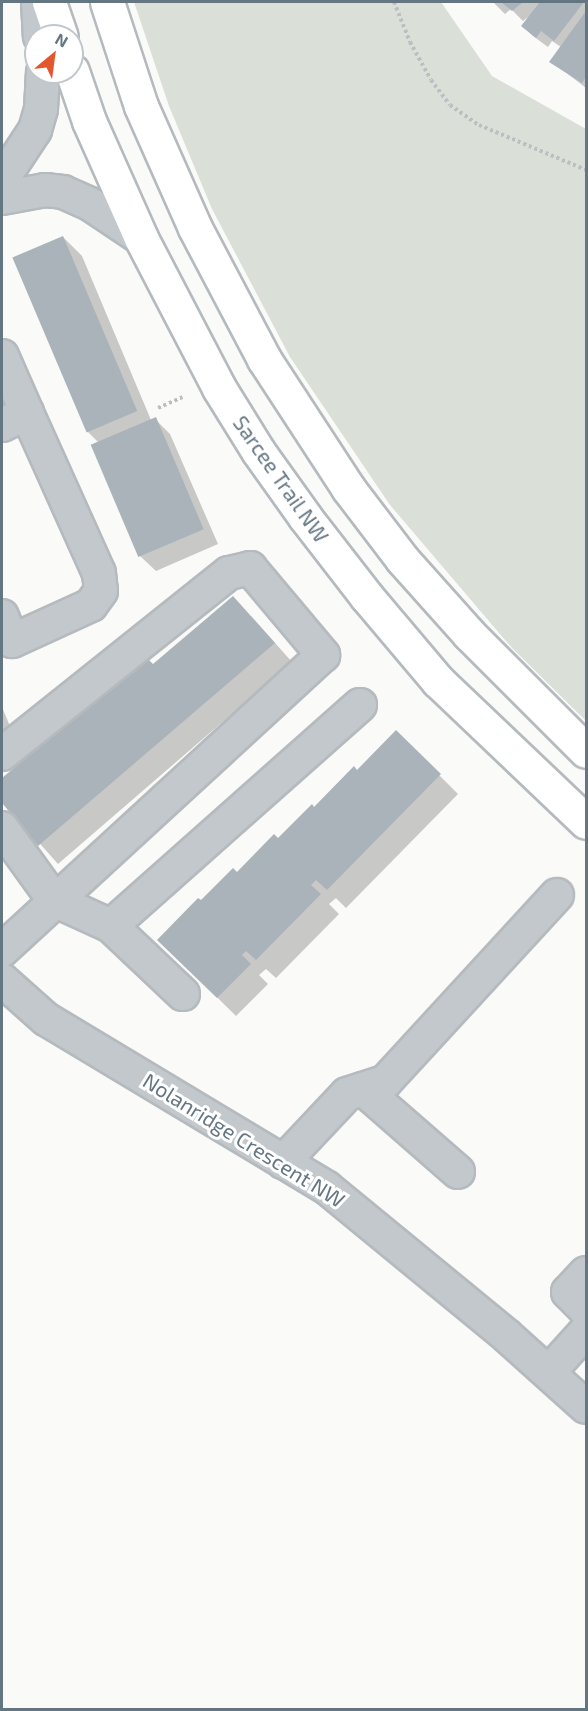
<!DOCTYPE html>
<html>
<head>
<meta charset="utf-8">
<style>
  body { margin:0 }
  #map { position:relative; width:588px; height:1711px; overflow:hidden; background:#fafaf8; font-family:"Exo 2",sans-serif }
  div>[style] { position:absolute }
  .green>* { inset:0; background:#dadfd7 }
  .shadow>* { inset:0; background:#0003 }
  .building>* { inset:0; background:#aab3b9; transform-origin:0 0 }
  .path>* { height:4px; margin-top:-2px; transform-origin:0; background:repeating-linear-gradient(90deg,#bbbfc2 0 3px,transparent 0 6px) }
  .roads { filter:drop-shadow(2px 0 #b5babe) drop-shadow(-2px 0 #b5babe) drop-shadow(0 2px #b5babe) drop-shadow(0 -2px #b5babe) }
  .minor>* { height:32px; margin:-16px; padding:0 16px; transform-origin:16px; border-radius:16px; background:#c3c8cc }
  .major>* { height:33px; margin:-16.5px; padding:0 16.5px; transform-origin:16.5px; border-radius:16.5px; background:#fff }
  span { translate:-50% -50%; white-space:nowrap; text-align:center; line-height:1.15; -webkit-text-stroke:6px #fff; paint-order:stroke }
  .street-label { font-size:21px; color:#657683 }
  .frame { position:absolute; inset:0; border:3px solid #657683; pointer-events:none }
  .north { position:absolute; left:24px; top:24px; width:60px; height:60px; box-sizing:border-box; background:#fff; border:2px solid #c1c8cd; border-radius:50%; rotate:29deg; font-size:16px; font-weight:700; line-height:24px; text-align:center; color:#657683 }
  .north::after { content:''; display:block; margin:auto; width:21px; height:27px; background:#e4572e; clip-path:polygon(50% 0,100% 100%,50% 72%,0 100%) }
</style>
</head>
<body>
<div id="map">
  <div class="green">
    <div style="clip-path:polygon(134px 2px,441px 2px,492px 76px,586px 129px,586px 721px,512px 648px,390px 505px,290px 357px,212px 209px,169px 106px)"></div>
  </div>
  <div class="shadow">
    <div style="clip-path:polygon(493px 2px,586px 2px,586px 88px,551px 61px,561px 47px,552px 41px,548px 47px,533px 36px,523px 26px,528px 17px,523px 21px,511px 9px,505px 14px)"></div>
    <div style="clip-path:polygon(63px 237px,82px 256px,151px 420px,155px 419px,170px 434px,218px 544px,156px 571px,140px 556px,99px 443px,88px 432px,14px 258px)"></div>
    <div style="clip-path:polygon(2px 383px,12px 408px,2px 412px)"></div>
    <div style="clip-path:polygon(251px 616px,292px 662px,58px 864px,2px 801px,2px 780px,146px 659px,153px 666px)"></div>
    <div style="clip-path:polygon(2px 707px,12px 731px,2px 736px)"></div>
    <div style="clip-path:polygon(396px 732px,458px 794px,346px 908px,336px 898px,329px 904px,339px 914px,276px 978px,266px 969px,259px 975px,268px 984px,236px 1016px,159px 940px,357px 772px)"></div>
  </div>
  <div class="building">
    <div style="clip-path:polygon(501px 2px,523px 2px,512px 11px)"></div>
    <div style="clip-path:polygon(540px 2px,584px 2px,554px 41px,541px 31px,536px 38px,521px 26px)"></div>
    <div style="clip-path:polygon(586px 11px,586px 77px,582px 83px,549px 62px)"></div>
    <div style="left:63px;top:236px;width:190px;height:55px;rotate:67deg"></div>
    <div style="left:156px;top:417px;width:122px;height:71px;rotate:67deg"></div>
    <div style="clip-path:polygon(233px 596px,275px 643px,38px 846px,2px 803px,2px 778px,146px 657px,153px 664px)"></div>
    <div style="clip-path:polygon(396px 730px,441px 774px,327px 890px,316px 880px,311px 885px,321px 894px,256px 960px,246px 951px,242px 955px,251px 964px,217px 998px,157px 940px,198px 898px,201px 900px,233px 868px,237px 872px,274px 834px,278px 838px,312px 804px,314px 807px,354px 766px,357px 770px)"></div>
  </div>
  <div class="path">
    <div style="left:394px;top:2px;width:43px;rotate:68.2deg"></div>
    <div style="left:410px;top:42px;width:43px;rotate:61.1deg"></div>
    <div style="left:431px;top:80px;width:31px;rotate:53deg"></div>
    <div style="left:450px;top:105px;width:35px;rotate:35deg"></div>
    <div style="left:479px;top:125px;width:116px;rotate:22.8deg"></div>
    <div style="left:158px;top:408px;width:27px;rotate:-24deg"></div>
  </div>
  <div class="roads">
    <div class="minor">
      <div style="left:38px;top:2px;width:34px;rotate:87deg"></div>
      <div style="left:2px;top:180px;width:60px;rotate:-56.6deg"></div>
      <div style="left:35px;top:130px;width:22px;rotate:-74deg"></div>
      <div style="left:41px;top:109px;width:37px;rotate:-87deg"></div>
      <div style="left:2px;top:198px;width:44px;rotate:-10.5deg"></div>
      <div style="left:45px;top:190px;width:18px;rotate:6deg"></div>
      <div style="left:63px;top:192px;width:30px;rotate:24deg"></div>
      <div style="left:90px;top:204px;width:61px;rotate:33.7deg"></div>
      <div style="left:2px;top:356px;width:62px;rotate:66.3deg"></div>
      <div style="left:2px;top:425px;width:28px;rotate:-26deg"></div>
      <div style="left:27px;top:413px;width:175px;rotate:65.8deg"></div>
      <div style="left:99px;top:573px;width:18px;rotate:84deg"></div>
      <div style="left:101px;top:591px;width:17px;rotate:126deg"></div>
      <div style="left:91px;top:605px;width:87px;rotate:155.5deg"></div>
      <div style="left:12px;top:641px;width:27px;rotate:-112deg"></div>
      <div style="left:2px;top:754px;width:290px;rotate:-38.6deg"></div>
      <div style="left:229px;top:573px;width:22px;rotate:-13deg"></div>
      <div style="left:250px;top:568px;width:114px;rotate:50deg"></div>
      <div style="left:323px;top:655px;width:436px;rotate:137.4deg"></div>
      <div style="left:2px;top:828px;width:89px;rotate:54.2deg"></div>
      <div style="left:54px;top:900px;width:63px;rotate:24.5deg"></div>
      <div style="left:111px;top:926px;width:333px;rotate:-41.6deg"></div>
      <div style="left:111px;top:926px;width:99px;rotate:43.4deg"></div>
      <div style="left:2px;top:980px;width:59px;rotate:41.6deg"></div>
      <div style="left:46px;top:1019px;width:328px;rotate:31deg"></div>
      <div style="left:327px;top:1188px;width:233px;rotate:39.4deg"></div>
      <div style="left:507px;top:1336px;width:106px;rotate:41.9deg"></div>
      <div style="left:363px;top:1089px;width:126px;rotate:41.1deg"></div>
      <div style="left:283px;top:1162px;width:93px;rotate:-46.7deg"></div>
      <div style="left:347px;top:1094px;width:40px;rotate:-18deg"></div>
      <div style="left:385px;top:1082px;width:254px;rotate:-47.4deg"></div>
      <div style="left:586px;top:1273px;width:26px;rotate:133deg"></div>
      <div style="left:568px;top:1292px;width:25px;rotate:45deg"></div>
      <div style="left:549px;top:1372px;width:55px;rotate:-47.9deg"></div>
    </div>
    <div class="major">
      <div style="left:49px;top:2px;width:36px;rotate:71deg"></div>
      <div style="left:107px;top:2px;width:109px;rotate:71.9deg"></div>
      <div style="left:141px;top:106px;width:133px;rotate:66.1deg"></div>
      <div style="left:195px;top:228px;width:148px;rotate:62.2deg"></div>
      <div style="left:264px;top:359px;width:154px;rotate:56.9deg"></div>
      <div style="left:348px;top:488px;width:89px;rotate:52.7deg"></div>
      <div style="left:402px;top:559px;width:101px;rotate:48.2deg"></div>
      <div style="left:469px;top:634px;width:165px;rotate:45deg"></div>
      <div style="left:72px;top:71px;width:53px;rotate:71.2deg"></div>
      <div style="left:89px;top:121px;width:128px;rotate:66deg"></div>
      <div style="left:141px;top:238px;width:169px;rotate:62.5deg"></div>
      <div style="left:219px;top:388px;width:74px;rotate:58.2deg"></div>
      <div style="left:258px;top:451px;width:81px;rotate:54.5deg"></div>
      <div style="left:305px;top:517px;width:101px;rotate:52.2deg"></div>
      <div style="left:367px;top:597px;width:110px;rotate:49.8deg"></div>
      <div style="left:438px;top:681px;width:204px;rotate:43.6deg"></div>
    </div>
  </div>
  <div class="street-label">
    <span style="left:281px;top:479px;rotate:55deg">Sarcee Trail NW</span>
    <span style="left:244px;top:1140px;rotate:32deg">Nolanridge Crescent NW</span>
  </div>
  <div class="frame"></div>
  <div class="north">N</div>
</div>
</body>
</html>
